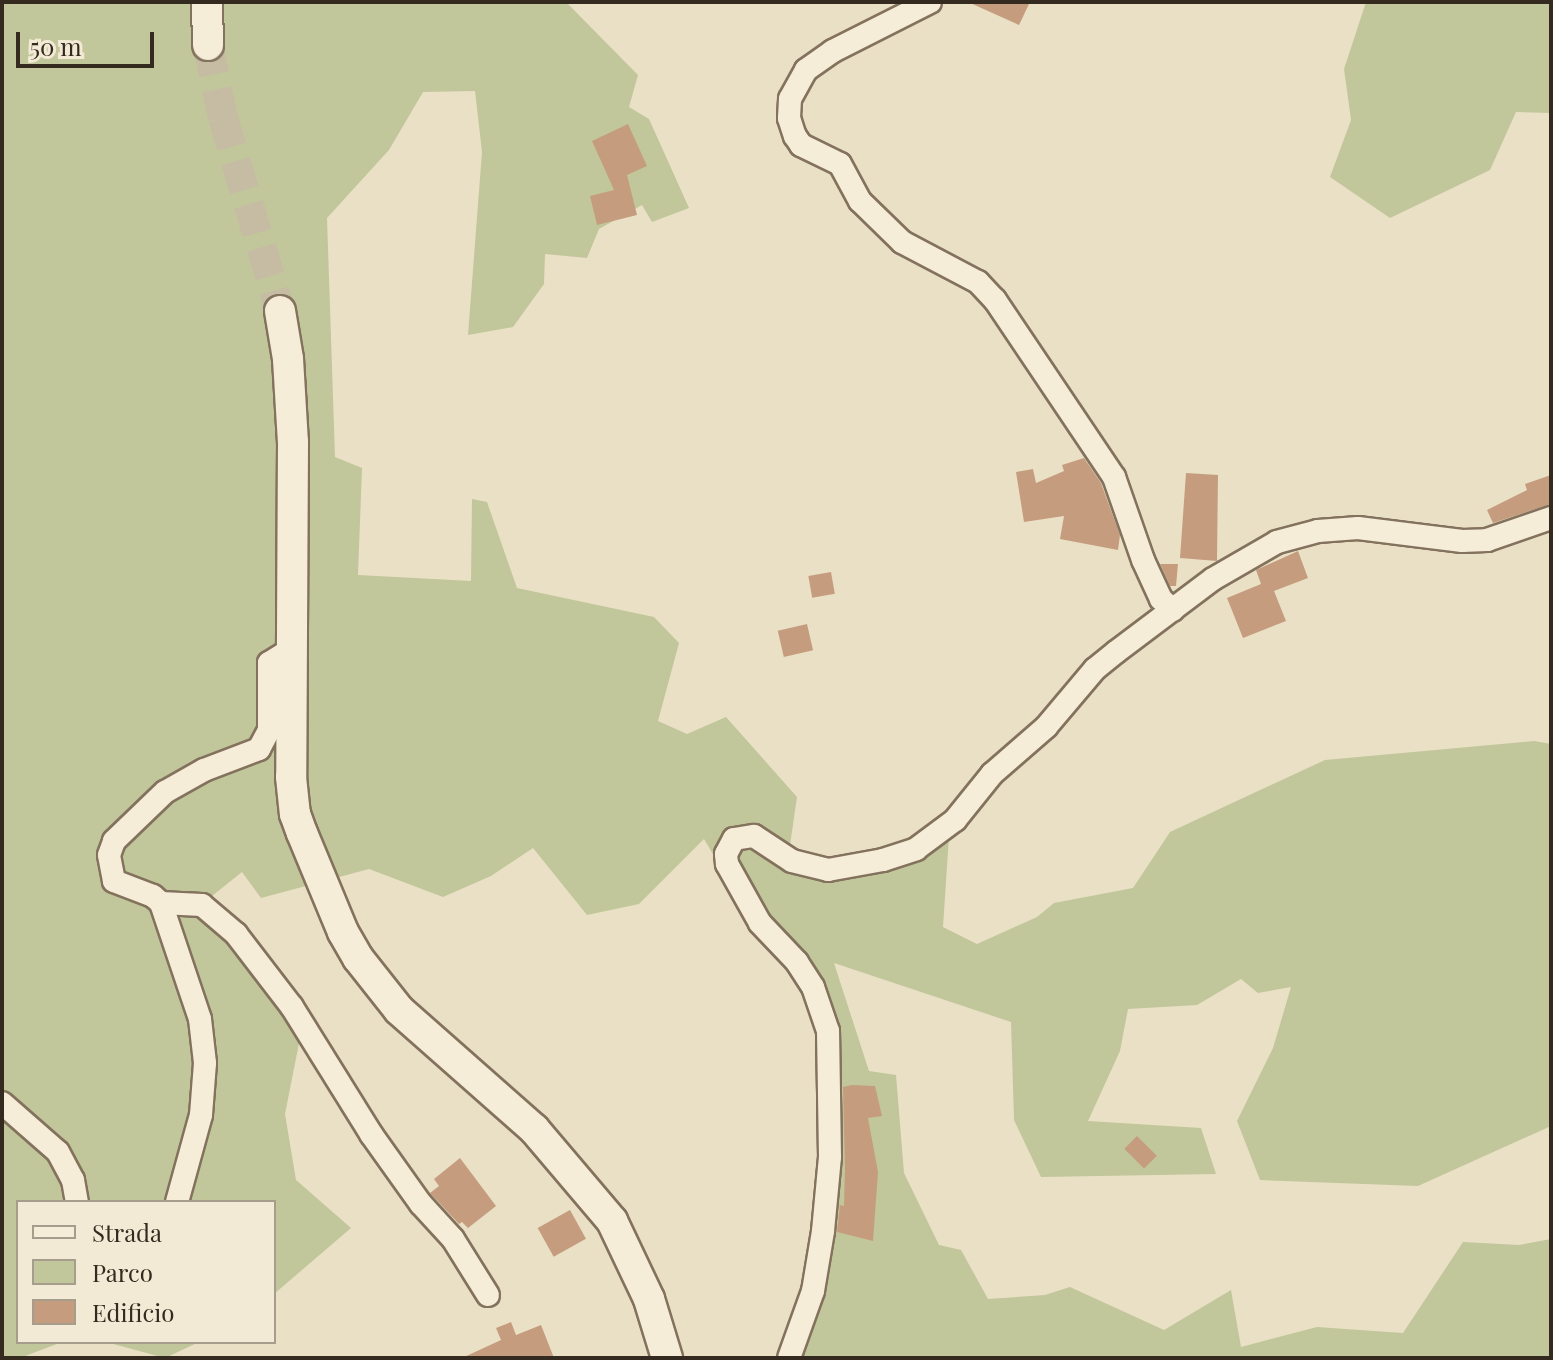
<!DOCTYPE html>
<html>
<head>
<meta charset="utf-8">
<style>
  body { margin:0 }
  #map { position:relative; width:1553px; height:1360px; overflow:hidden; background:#eae0c5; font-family:"Playfair Display",serif }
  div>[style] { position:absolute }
  .green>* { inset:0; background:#c1c79a }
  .building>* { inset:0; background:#c59d7e; transform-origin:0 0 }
  .secondary-tunnel>* { height:30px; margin-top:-15px; transform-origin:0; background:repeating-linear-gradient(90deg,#c6bca4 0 30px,transparent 0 45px) }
  .roads { filter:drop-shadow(2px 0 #83725d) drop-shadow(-2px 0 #83725d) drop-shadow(0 2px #83725d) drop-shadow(0 -2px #83725d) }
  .street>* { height:22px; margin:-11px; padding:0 11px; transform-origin:11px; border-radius:11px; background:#f6edd8 }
  .secondary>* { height:30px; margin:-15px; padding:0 15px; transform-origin:15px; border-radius:15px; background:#f6edd8 }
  span { translate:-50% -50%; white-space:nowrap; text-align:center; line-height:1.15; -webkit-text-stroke:7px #f2ead4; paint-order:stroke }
  .frame { position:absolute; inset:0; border:4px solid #352a1f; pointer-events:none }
  .legend { position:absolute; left:16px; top:1200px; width:260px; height:144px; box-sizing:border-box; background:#f2ead4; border:2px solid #a69d8c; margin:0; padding:10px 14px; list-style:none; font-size:24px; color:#352a1f }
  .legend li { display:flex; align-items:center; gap:16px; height:40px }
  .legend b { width:40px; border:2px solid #a69d8c }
  .scale { position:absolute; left:16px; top:32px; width:138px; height:36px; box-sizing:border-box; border:4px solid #352a1f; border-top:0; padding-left:10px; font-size:24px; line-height:28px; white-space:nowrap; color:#352a1f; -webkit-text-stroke:6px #f2ead4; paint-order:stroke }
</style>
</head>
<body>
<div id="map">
  <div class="green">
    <div style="clip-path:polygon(2px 2px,566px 2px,638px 75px,629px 107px,649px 119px,689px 208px,652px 222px,642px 205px,599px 229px,587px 258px,545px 254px,544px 284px,513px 327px,468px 335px,482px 152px,475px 91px,423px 92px,389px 150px,327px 218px,335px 457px,362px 468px,358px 575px,471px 581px,472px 499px,487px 502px,517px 588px,654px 617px,679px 643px,658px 721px,687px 734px,726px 717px,797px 797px,789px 852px,839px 862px,949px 836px,943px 927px,977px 944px,1037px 917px,1054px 903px,1133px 888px,1170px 832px,1325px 760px,1534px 741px,1551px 744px,1551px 1126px,1418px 1186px,1260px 1180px,1237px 1121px,1273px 1048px,1291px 987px,1258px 993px,1241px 979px,1197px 1005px,1128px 1009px,1120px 1051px,1088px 1121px,1201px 1128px,1216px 1174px,1041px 1177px,1014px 1120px,1011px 1022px,834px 963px,869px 1071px,896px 1075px,904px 1173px,939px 1245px,961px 1250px,988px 1299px,1045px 1295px,1070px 1287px,1164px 1330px,1231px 1290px,1241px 1347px,1317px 1327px,1403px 1333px,1463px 1242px,1519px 1245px,1551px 1239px,1551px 1358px,777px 1358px,802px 1289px,821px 1167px,824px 1056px,802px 987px,767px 947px,704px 839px,639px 904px,587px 915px,533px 848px,491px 876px,443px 897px,369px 869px,261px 898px,242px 872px,212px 896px,304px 1018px,285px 1114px,296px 1180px,351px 1228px,274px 1294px,274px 1202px,18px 1202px,18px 1342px,62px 1342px,20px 1358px,2px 1358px)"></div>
    <div style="clip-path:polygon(1366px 2px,1551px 2px,1551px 113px,1516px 112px,1490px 170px,1390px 218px,1330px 177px,1351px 120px,1344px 69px)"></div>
    <div style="clip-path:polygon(106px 1342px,199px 1342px,165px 1358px)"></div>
  </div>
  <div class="building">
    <div style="clip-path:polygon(968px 2px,1030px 2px,1019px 25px)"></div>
    <div style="clip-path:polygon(628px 124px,647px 166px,627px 175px,637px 215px,597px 225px,590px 196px,614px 190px,592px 141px)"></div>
    <div style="clip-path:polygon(1084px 458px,1101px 483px,1120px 535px,1118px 550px,1060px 539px,1064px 516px,1024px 522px,1016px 472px,1033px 469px,1036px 483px,1064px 471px,1062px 465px)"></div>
    <div style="clip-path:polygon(1186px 473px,1218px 475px,1217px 561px,1180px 558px)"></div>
    <div style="clip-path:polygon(1551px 475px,1551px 504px,1493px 523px,1487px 510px,1527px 490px,1525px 484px)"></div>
    <div style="clip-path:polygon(1298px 551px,1308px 578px,1274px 591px,1286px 621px,1243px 638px,1227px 598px,1261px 584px,1256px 570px)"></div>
    <div style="clip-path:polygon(1160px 564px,1178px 564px,1176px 586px,1170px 586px)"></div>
    <div style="left:831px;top:572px;width:22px;height:23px;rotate:80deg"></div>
    <div style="left:807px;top:624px;width:27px;height:30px;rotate:77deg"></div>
    <div style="clip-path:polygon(852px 1085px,875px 1086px,882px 1116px,868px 1118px,878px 1172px,873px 1241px,837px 1232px,840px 1205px,844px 1206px,845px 1167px,843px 1087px)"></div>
    <div style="left:1137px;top:1136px;width:28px;height:18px;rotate:45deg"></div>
    <div style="clip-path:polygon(460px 1158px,496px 1206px,468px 1228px,462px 1222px,459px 1224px,430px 1193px,439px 1186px,434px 1179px)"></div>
    <div style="left:570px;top:1210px;width:33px;height:37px;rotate:61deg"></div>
    <div style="clip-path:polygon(511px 1322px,516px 1335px,541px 1325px,554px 1358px,462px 1358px,501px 1340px,496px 1328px)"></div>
  </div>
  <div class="secondary-tunnel">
    <div style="left:208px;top:45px;width:75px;rotate:78.4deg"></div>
    <div style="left:223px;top:118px;width:201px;rotate:73.5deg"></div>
  </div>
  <div class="roads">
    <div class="street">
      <div style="left:930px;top:2px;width:109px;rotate:153.2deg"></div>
      <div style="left:833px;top:51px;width:33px;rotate:145deg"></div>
      <div style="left:806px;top:70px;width:33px;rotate:119deg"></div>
      <div style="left:790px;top:99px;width:19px;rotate:93deg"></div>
      <div style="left:789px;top:118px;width:19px;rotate:72deg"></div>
      <div style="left:795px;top:136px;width:11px;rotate:56deg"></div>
      <div style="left:801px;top:145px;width:43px;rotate:26deg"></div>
      <div style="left:840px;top:164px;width:42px;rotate:61.6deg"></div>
      <div style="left:860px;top:201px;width:59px;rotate:44.3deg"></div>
      <div style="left:902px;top:242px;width:86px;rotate:27.8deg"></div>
      <div style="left:978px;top:282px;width:25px;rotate:47deg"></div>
      <div style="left:995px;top:300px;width:213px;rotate:56.1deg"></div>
      <div style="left:1114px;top:477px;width:88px;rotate:70.7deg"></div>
      <div style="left:1143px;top:560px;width:43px;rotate:65.2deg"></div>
      <div style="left:1161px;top:599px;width:16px;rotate:43deg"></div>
      <div style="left:161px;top:903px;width:41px;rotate:2.8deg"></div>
      <div style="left:202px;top:905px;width:45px;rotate:40.5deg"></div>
      <div style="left:236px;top:934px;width:92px;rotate:52.5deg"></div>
      <div style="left:292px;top:1007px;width:150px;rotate:58.1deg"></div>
      <div style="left:371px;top:1134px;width:86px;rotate:54.5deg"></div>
      <div style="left:421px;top:1204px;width:47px;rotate:47.6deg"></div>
      <div style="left:453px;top:1239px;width:66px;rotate:58deg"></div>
      <div style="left:2px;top:1103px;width:74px;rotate:41.2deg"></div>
      <div style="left:58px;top:1152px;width:32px;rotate:62deg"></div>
      <div style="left:73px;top:1180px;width:22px;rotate:80deg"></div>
      <div style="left:177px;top:1202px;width:90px;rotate:-74.6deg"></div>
      <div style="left:201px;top:1115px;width:52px;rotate:-85.6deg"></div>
      <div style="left:205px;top:1063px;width:44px;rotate:-96.5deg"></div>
      <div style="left:200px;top:1019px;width:122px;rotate:-108.6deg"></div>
      <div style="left:161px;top:903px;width:11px;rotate:-139deg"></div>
      <div style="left:153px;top:896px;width:42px;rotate:-159deg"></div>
      <div style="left:114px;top:881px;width:26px;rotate:-101deg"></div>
      <div style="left:109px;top:855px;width:15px;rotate:-70deg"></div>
      <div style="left:114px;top:841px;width:71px;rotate:-43.9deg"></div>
      <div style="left:165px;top:792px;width:45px;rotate:-29.4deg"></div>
      <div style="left:204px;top:770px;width:59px;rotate:-20.9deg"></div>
      <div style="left:259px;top:749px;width:21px;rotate:-62deg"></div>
      <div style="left:269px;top:730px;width:67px;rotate:-90deg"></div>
      <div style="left:269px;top:663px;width:26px;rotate:-32deg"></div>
      <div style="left:789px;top:1358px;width:71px;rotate:-70.3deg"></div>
      <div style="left:813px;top:1291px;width:61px;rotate:-80.5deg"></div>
      <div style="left:823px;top:1231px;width:74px;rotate:-84.6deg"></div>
      <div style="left:830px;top:1157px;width:126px;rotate:-90.9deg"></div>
      <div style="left:828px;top:1031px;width:46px;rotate:-108.8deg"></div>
      <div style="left:813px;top:987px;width:30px;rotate:-123deg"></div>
      <div style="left:797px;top:962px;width:54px;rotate:-133.5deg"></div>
      <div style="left:760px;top:923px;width:68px;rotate:-119.2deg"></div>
      <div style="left:727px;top:864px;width:10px;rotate:-96deg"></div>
      <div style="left:726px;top:854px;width:17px;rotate:-62deg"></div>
      <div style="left:734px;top:839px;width:20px;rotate:-9deg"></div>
      <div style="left:754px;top:836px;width:45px;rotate:33.3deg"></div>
      <div style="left:792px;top:861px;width:37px;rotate:14deg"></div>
      <div style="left:828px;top:870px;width:56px;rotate:-10.3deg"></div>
      <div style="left:883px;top:860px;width:35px;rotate:-18deg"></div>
      <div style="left:916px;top:849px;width:49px;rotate:-36.6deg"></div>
      <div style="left:955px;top:820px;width:59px;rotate:-51.2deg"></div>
      <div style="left:992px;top:774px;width:72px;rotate:-41deg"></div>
      <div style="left:1046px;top:727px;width:76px;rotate:-49.8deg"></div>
      <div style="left:1095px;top:669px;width:27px;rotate:-39deg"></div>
      <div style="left:1116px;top:652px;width:121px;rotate:-37deg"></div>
      <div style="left:1213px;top:579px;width:74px;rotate:-30deg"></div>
      <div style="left:1277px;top:542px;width:42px;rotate:-15deg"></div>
      <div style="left:1318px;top:531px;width:40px;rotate:-4.3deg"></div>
      <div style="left:1358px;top:528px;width:105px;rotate:7.1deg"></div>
      <div style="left:1462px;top:541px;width:25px;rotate:-2deg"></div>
      <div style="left:1487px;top:540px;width:68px;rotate:-19deg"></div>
    </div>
    <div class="secondary">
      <div style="left:207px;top:2px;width:43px;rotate:88.7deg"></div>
      <div style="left:280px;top:311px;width:49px;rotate:80.5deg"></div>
      <div style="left:288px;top:359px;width:83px;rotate:86.6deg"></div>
      <div style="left:293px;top:442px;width:335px;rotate:90.3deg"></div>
      <div style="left:291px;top:777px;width:37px;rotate:84deg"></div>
      <div style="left:295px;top:814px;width:20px;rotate:70deg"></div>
      <div style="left:302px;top:833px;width:107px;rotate:67.5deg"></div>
      <div style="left:343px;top:932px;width:30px;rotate:60deg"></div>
      <div style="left:358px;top:958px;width:66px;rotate:51.7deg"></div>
      <div style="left:399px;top:1010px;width:180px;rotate:41.4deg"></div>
      <div style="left:534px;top:1129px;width:121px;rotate:49.7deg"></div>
      <div style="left:612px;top:1221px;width:86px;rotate:64.6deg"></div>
      <div style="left:649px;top:1299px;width:62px;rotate:73deg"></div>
    </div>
  </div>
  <div class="frame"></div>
  <ul class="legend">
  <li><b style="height:10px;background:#f6edd8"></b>Strada</li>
  <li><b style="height:22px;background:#c1c79a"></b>Parco</li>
  <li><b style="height:22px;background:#c59d7e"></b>Edificio</li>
  </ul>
  <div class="scale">50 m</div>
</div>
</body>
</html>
